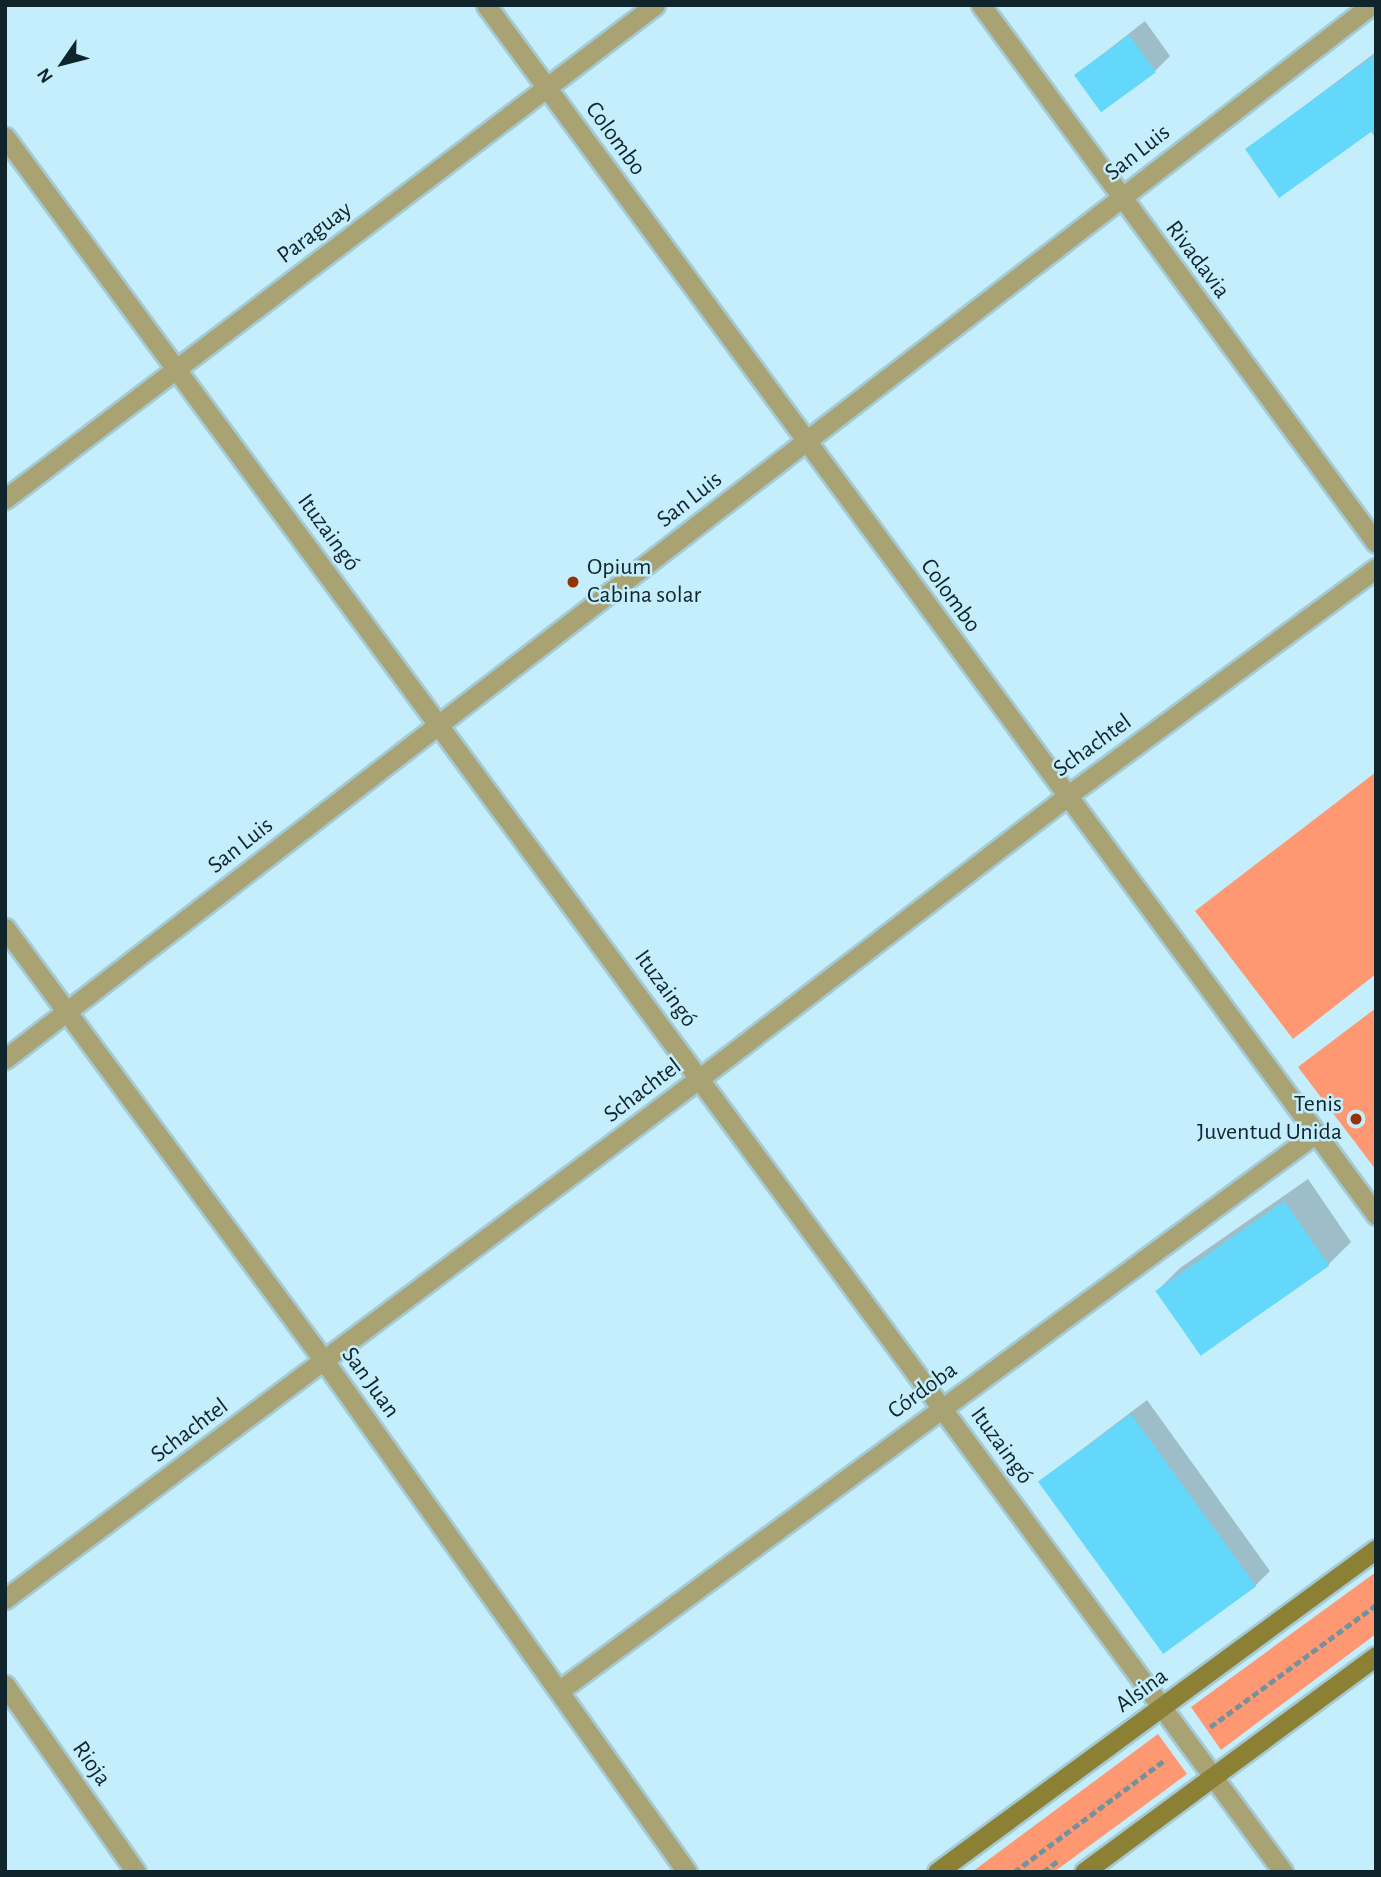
<!DOCTYPE html>
<html>
<head>
<meta charset="utf-8">
<style>
  body { margin:0 }
  #map { position:relative; width:1381px; height:1877px; overflow:hidden; background:#c5eefc; font-family:"Alegreya Sans",sans-serif }
  div>[style] { position:absolute }
  .green>* { inset:0; background:#fd9873 }
  .shadow>* { inset:0; background:#0003 }
  .building>* { inset:0; background:#63d8fa; transform-origin:0 0 }
  .path>* { height:4.5px; margin-top:-2.25px; transform-origin:0; background:repeating-linear-gradient(90deg,#73929d 0 7px,transparent 0 10.5px) }
  .roads { filter:drop-shadow(2px 0 #a4cad6) drop-shadow(-2px 0 #a4cad6) drop-shadow(0 2px #a4cad6) drop-shadow(0 -2px #a4cad6) }
  .minor>* { height:19px; margin:-9.5px; padding:0 9.5px; transform-origin:9.5px; border-radius:9.5px; background:#a9a273 }
  .secondary>* { height:19px; margin:-9.5px; padding:0 9.5px; transform-origin:9.5px; border-radius:9.5px; background:#8c8034 }
  .dots>* { width:19px; height:19px; translate:-50% -50%; box-sizing:border-box; border:4px solid #c5eefc; border-radius:50% }
  span { translate:-50% -50%; white-space:nowrap; text-align:center; line-height:1.15; -webkit-text-stroke:5px #c5eefc; paint-order:stroke }
  .street-label { font-size:24px; color:#10242b }
  .poi-label { font-size:24px; color:#10242b }
  .left { translate:0 -50%; text-align:left }
  .right { translate:-100% -50%; text-align:right }
  .frame { position:absolute; inset:0; border:7px solid #10242b; pointer-events:none }
  .north { position:absolute; left:28px; top:28px; width:70px; height:70px; -webkit-text-stroke:5px #c5eefc; paint-order:stroke; rotate:235deg; font-size:19px; font-weight:700; line-height:28px; text-align:center; color:#10242b }
  .north::after { content:''; display:block; margin:auto; width:24px; height:32px; background:#10242b; clip-path:polygon(50% 0,100% 100%,50% 72%,0 100%) }
</style>
</head>
<body>
<div id="map">
  <div class="green">
    <div style="clip-path:polygon(1376px 772px,1376px 974px,1293px 1039px,1195px 911px)"></div>
    <div style="clip-path:polygon(1376px 1008px,1376px 1170px,1298px 1067px)"></div>
    <div style="clip-path:polygon(1376px 1572px,1376px 1634px,1221px 1750px,1191px 1707px)"></div>
    <div style="clip-path:polygon(1158px 1734px,1187px 1774px,1054px 1872px,972px 1872px)"></div>
  </div>
  <div class="shadow">
    <div style="clip-path:polygon(1145px 21px,1170px 56px,1155px 71px,1076px 75px)"></div>
    <div style="clip-path:polygon(1376px 52px,1376px 135px,1371px 129px,1247px 149px)"></div>
    <div style="clip-path:polygon(1308px 1179px,1351px 1242px,1328px 1265px,1157px 1291px,1180px 1268px)"></div>
    <div style="clip-path:polygon(1147px 1400px,1270px 1571px,1255px 1586px,1039px 1482px)"></div>
  </div>
  <div class="building">
    <div style="left:1129px;top:35px;width:46px;height:68px;rotate:54deg"></div>
    <div style="clip-path:polygon(1376px 54px,1376px 138px,1371px 132px,1279px 198px,1245px 149px)"></div>
    <div style="left:1284px;top:1201px;width:79px;height:157px;rotate:55deg"></div>
    <div style="left:1131px;top:1414px;width:213px;height:115px;rotate:54deg"></div>
  </div>
  <div class="path">
    <div style="left:1210px;top:1727px;width:206px;rotate:-36.3deg"></div>
    <div style="left:1014px;top:1872px;width:189px;rotate:-36.6deg"></div>
    <div style="left:1043px;top:1872px;width:20px;rotate:-37deg"></div>
  </div>
  <div class="roads">
    <div class="minor">
      <div style="left:486px;top:5px;width:1502px;rotate:53.66deg"></div>
      <div style="left:981px;top:5px;width:667px;rotate:53.71deg"></div>
      <div style="left:5px;top:137px;width:2155px;rotate:53.62deg"></div>
      <div style="left:5px;top:499px;width:816px;rotate:-37.23deg"></div>
      <div style="left:5px;top:928px;width:539px;rotate:53.6deg"></div>
      <div style="left:325px;top:1362px;width:625px;rotate:54.63deg"></div>
      <div style="left:5px;top:1059px;width:1725px;rotate:-37.65deg"></div>
      <div style="left:5px;top:1599px;width:869px;rotate:-36.86deg"></div>
      <div style="left:700px;top:1078px;width:463px;rotate:-37.5deg"></div>
      <div style="left:1067px;top:796px;width:384px;rotate:-36.4deg"></div>
      <div style="left:5px;top:1685px;width:228px;rotate:55deg"></div>
      <div style="left:560px;top:1690px;width:939px;rotate:-36.38deg"></div>
    </div>
    <div class="secondary">
      <div style="left:937px;top:1872px;width:545px;rotate:-36.34deg"></div>
      <div style="left:1084px;top:1872px;width:363px;rotate:-36.5deg"></div>
    </div>
  </div>
  <div class="dots">
    <div style="left:573px;top:582px;background:#963100"></div>
    <div style="left:1356px;top:1119px;background:#963100"></div>
  </div>
  <div class="street-label">
    <span style="left:615px;top:139px;rotate:54deg">Colombo</span>
    <span style="left:1138px;top:153px;rotate:-38deg">San Luis</span>
    <span style="left:315px;top:233px;rotate:-37deg">Paraguay</span>
    <span style="left:1197px;top:260px;rotate:53deg">Rivadavia</span>
    <span style="left:690px;top:500px;rotate:-38deg">San Luis</span>
    <span style="left:328px;top:533px;rotate:54deg">Ituzaingó</span>
    <span style="left:950px;top:596px;rotate:54deg">Colombo</span>
    <span style="left:1093px;top:746px;rotate:-36deg">Schachtel</span>
    <span style="left:241px;top:846px;rotate:-38deg">San Luis</span>
    <span style="left:665px;top:989px;rotate:54deg">Ituzaingó</span>
    <span style="left:643px;top:1091px;rotate:-37deg">Schachtel</span>
    <span style="left:370px;top:1383px;rotate:54deg">San Juan</span>
    <span style="left:923px;top:1391px;rotate:-36deg">Córdoba</span>
    <span style="left:190px;top:1431px;rotate:-37deg">Schachtel</span>
    <span style="left:1001px;top:1446px;rotate:54deg">Ituzaingó</span>
    <span style="left:1142px;top:1691px;rotate:-36deg">Alsina</span>
    <span style="left:91px;top:1764px;rotate:55deg">Rioja</span>
  </div>
  <div class="poi-label">
    <span class="left" style="left:587px;top:582px">Opium<br>Cabina solar</span>
    <span class="right" style="left:1342px;top:1119px">Tenis<br>Juventud Unida</span>
  </div>
  <div class="frame"></div>
  <div class="north">N</div>
</div>
</body>
</html>
